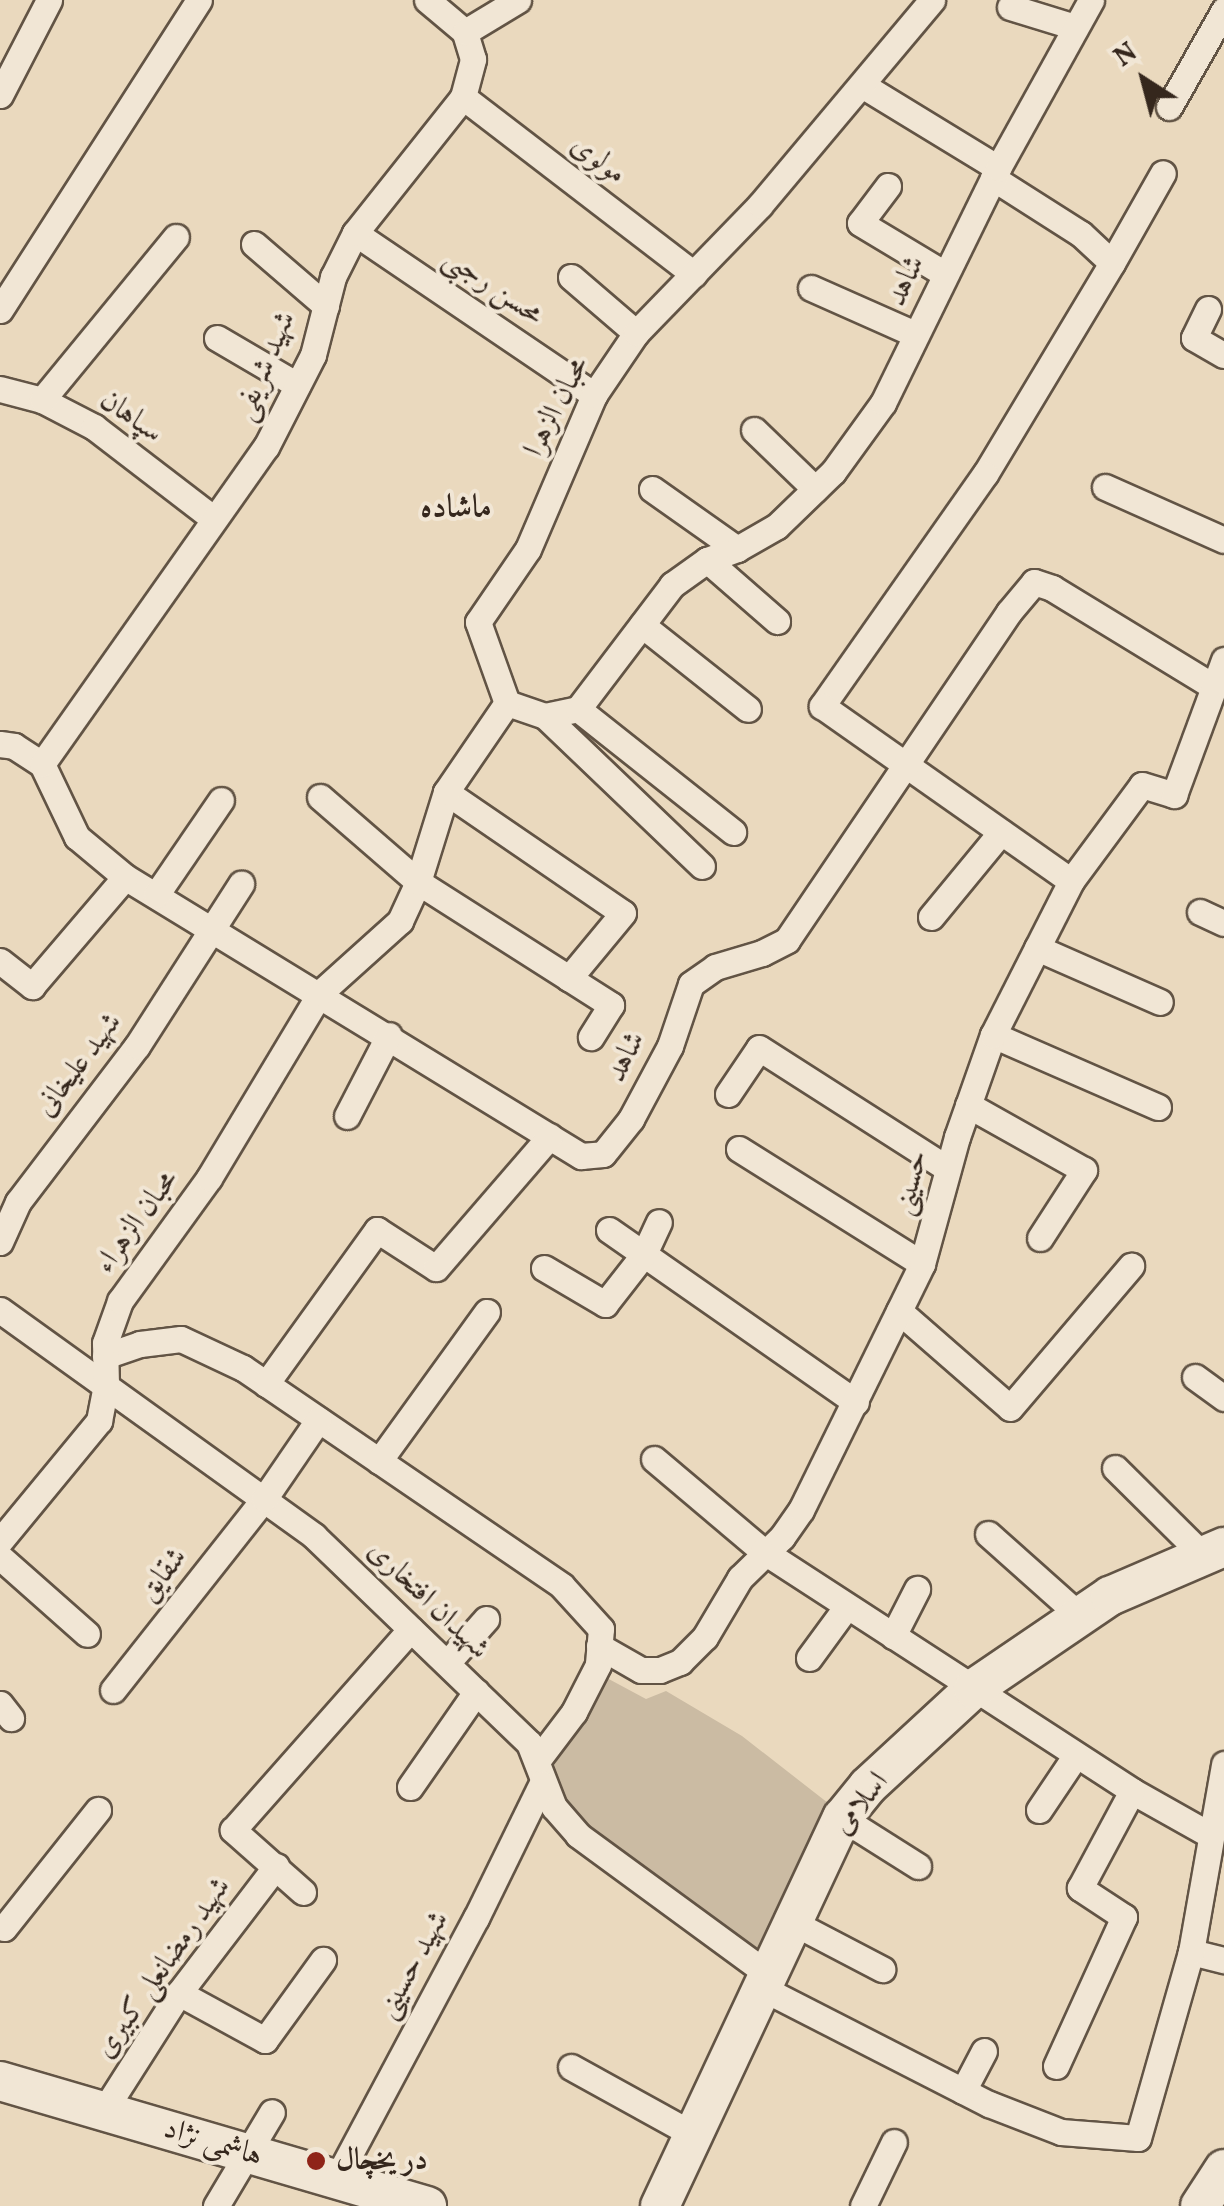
<!DOCTYPE html>
<html>
<head>
<meta charset="utf-8">
<style>
  body { margin:0 }
  #map { position:relative; width:1224px; height:2206px; overflow:hidden; background:#ead9be; font-family:Vollkorn,Amiri,serif }
  div>[style] { position:absolute }
  .green>* { inset:0; background:#cbbba3 }
  .roads { filter:drop-shadow(2px 0 #625445) drop-shadow(-2px 0 #625445) drop-shadow(0 2px #625445) drop-shadow(0 -2px #625445) }
  .street>* { height:25px; margin:-12.5px; padding:0 12.5px; transform-origin:12.5px; border-radius:12.5px; background:#f1e6d5 }
  .secondary>* { height:38px; margin:-19px; padding:0 19px; transform-origin:19px; border-radius:19px; background:#f1e6d5 }
  .dots>* { width:28px; height:28px; translate:-50% -50%; box-sizing:border-box; border:5px solid #f1e6d5; border-radius:50% }
  span { translate:-50% -50%; white-space:nowrap; text-align:center; line-height:1.15; -webkit-text-stroke:8px #f1e6d5; paint-order:stroke }
  .street-label { font-size:30px; color:#35271d }
  .poi-label { font-size:30px; color:#35271d; font-weight:700 }
  .left { translate:0 -50%; text-align:left }
  .neighbourhood-label { font-size:32px; color:#35271d; font-weight:700 }
  .north { position:absolute; left:1094px; top:30px; width:100px; height:100px; -webkit-text-stroke:8px #f1e6d5; paint-order:stroke; rotate:324deg; font-size:28px; font-weight:700; line-height:40px; text-align:center; color:#35271d }
  .north::after { content:''; display:block; margin:auto; width:35px; height:45px; background:#35271d; clip-path:polygon(50% 0,100% 100%,50% 72%,0 100%) }
</style>
</head>
<body>
<div id="map">
  <div class="green">
    <div style="clip-path:polygon(605px 1677px,646px 1699px,666px 1691px,742px 1736px,828px 1803px,757px 1954px,594px 1831px,559px 1791px,552px 1769px)"></div>
  </div>
  <div class="roads">
    <div class="street">
      <div style="left:427px;top:0;width:50px;rotate:40.1deg"></div>
      <div style="left:1010px;top:7px;width:68px;rotate:17.1deg"></div>
      <div style="left:862px;top:85px;width:159px;rotate:31.4deg"></div>
      <div style="left:0;top:95px;width:107px;rotate:-62.7deg"></div>
      <div style="left:463px;top:97px;width:291px;rotate:37.5deg"></div>
      <div style="left:1169px;top:107px;width:112px;rotate:-60.4deg"></div>
      <div style="left:993px;top:178px;width:104px;rotate:32.5deg"></div>
      <div style="left:1081px;top:234px;width:42px;rotate:43.1deg"></div>
      <div style="left:1112px;top:263px;width:246px;rotate:121deg"></div>
      <div style="left:985px;top:474px;width:284px;rotate:125.1deg"></div>
      <div style="left:822px;top:706px;width:304px;rotate:35.1deg"></div>
      <div style="left:888px;top:186px;width:46px;rotate:127.1deg"></div>
      <div style="left:860px;top:223px;width:99px;rotate:31deg"></div>
      <div style="left:355px;top:233px;width:289px;rotate:34.1deg"></div>
      <div style="left:254px;top:244px;width:95px;rotate:40.7deg"></div>
      <div style="left:1112px;top:263px;width:103px;rotate:-60.5deg"></div>
      <div style="left:571px;top:277px;width:86px;rotate:40.7deg"></div>
      <div style="left:811px;top:288px;width:114px;rotate:23.9deg"></div>
      <div style="left:1208px;top:309px;width:32px;rotate:116deg"></div>
      <div style="left:1194px;top:338px;width:34px;rotate:30deg"></div>
      <div style="left:0;top:310px;width:368px;rotate:-57.3deg"></div>
      <div style="left:217px;top:338px;width:93px;rotate:30.4deg"></div>
      <div style="left:0;top:389px;width:43px;rotate:14.7deg"></div>
      <div style="left:42px;top:400px;width:59px;rotate:27.4deg"></div>
      <div style="left:94px;top:427px;width:151px;rotate:37.5deg"></div>
      <div style="left:42px;top:400px;width:211px;rotate:-50.6deg"></div>
      <div style="left:754px;top:430px;width:85px;rotate:44deg"></div>
      <div style="left:1105px;top:487px;width:130px;rotate:24deg"></div>
      <div style="left:652px;top:489px;width:104px;rotate:35.2deg"></div>
      <div style="left:707px;top:560px;width:93px;rotate:41.1deg"></div>
      <div style="left:642px;top:625px;width:135px;rotate:38.4deg"></div>
      <div style="left:507px;top:703px;width:40px;rotate:18.9deg"></div>
      <div style="left:545px;top:716px;width:34px;rotate:-12deg"></div>
      <div style="left:578px;top:709px;width:156px;rotate:-52.8deg"></div>
      <div style="left:672px;top:585px;width:43px;rotate:-35.5deg"></div>
      <div style="left:707px;top:560px;width:32px;rotate:-20deg"></div>
      <div style="left:737px;top:549px;width:46px;rotate:-29.9deg"></div>
      <div style="left:777px;top:526px;width:78px;rotate:-44deg"></div>
      <div style="left:833px;top:472px;width:85px;rotate:-54.1deg"></div>
      <div style="left:883px;top:403px;width:262px;rotate:-63.9deg"></div>
      <div style="left:998px;top:168px;width:192px;rotate:-61deg"></div>
      <div style="left:578px;top:709px;width:198px;rotate:38.4deg"></div>
      <div style="left:545px;top:716px;width:217px;rotate:43.7deg"></div>
      <div style="left:0;top:744px;width:14px;rotate:8deg"></div>
      <div style="left:14px;top:746px;width:33px;rotate:33deg"></div>
      <div style="left:42px;top:764px;width:81px;rotate:64.4deg"></div>
      <div style="left:77px;top:837px;width:62px;rotate:39.8deg"></div>
      <div style="left:125px;top:877px;width:535px;rotate:31.46deg"></div>
      <div style="left:581px;top:1156px;width:22px;rotate:-5deg"></div>
      <div style="left:603px;top:1154px;width:45px;rotate:-51.3deg"></div>
      <div style="left:631px;top:1119px;width:83px;rotate:-61.9deg"></div>
      <div style="left:670px;top:1046px;width:65px;rotate:-71.3deg"></div>
      <div style="left:691px;top:984px;width:29px;rotate:-35deg"></div>
      <div style="left:715px;top:967px;width:49px;rotate:-16.6deg"></div>
      <div style="left:762px;top:953px;width:28px;rotate:-27deg"></div>
      <div style="left:787px;top:940px;width:396px;rotate:-55.9deg"></div>
      <div style="left:1009px;top:612px;width:39px;rotate:-50deg"></div>
      <div style="left:1034px;top:582px;width:19px;rotate:18deg"></div>
      <div style="left:1052px;top:588px;width:190px;rotate:31.4deg"></div>
      <div style="left:42px;top:764px;width:388px;rotate:-54.8deg"></div>
      <div style="left:266px;top:447px;width:103px;rotate:-62.9deg"></div>
      <div style="left:313px;top:355px;width:81px;rotate:-75.6deg"></div>
      <div style="left:333px;top:277px;width:49px;rotate:-63.4deg"></div>
      <div style="left:355px;top:233px;width:174px;rotate:-51.5deg"></div>
      <div style="left:463px;top:97px;width:39px;rotate:-75deg"></div>
      <div style="left:473px;top:59px;width:28px;rotate:-107deg"></div>
      <div style="left:465px;top:32px;width:62px;rotate:-31.1deg"></div>
      <div style="left:446px;top:792px;width:214px;rotate:34.4deg"></div>
      <div style="left:623px;top:913px;width:85px;rotate:129.7deg"></div>
      <div style="left:320px;top:797px;width:130px;rotate:40.9deg"></div>
      <div style="left:418px;top:882px;width:229px;rotate:32.5deg"></div>
      <div style="left:611px;top:1005px;width:38px;rotate:122deg"></div>
      <div style="left:156px;top:895px;width:115px;rotate:-55.6deg"></div>
      <div style="left:1200px;top:912px;width:26px;rotate:25deg"></div>
      <div style="left:931px;top:917px;width:110px;rotate:-50.5deg"></div>
      <div style="left:1037px;top:948px;width:134px;rotate:23.7deg"></div>
      <div style="left:0;top:961px;width:41px;rotate:38deg"></div>
      <div style="left:32px;top:986px;width:143px;rotate:-49.5deg"></div>
      <div style="left:993px;top:1035px;width:180px;rotate:23.6deg"></div>
      <div style="left:728px;top:1094px;width:55px;rotate:-56deg"></div>
      <div style="left:759px;top:1048px;width:224px;rotate:32.6deg"></div>
      <div style="left:968px;top:1105px;width:133px;rotate:29.3deg"></div>
      <div style="left:1084px;top:1170px;width:81px;rotate:122.9deg"></div>
      <div style="left:347px;top:1116px;width:91px;rotate:-62.6deg"></div>
      <div style="left:739px;top:1149px;width:216px;rotate:32.1deg"></div>
      <div style="left:609px;top:1230px;width:301px;rotate:34.9deg"></div>
      <div style="left:0;top:1242px;width:44px;rotate:-65.8deg"></div>
      <div style="left:18px;top:1202px;width:196px;rotate:-52.7deg"></div>
      <div style="left:137px;top:1046px;width:193px;rotate:-57.3deg"></div>
      <div style="left:544px;top:1268px;width:71px;rotate:30.5deg"></div>
      <div style="left:605px;top:1304px;width:63px;rotate:-52deg"></div>
      <div style="left:644px;top:1254px;width:35px;rotate:-65deg"></div>
      <div style="left:0;top:1310px;width:387px;rotate:35.7deg"></div>
      <div style="left:314px;top:1536px;width:298px;rotate:43.9deg"></div>
      <div style="left:529px;top:1743px;width:69px;rotate:68.7deg"></div>
      <div style="left:554px;top:1807px;width:37px;rotate:49deg"></div>
      <div style="left:578px;top:1835px;width:235px;rotate:36.2deg"></div>
      <div style="left:899px;top:1311px;width:147px;rotate:41.1deg"></div>
      <div style="left:1010px;top:1408px;width:187px;rotate:-49.6deg"></div>
      <div style="left:105px;top:1356px;width:37px;rotate:-19deg"></div>
      <div style="left:140px;top:1344px;width:41px;rotate:-7deg"></div>
      <div style="left:181px;top:1339px;width:68px;rotate:25.1deg"></div>
      <div style="left:243px;top:1368px;width:386px;rotate:34.3deg"></div>
      <div style="left:562px;top:1586px;width:58px;rotate:47.8deg"></div>
      <div style="left:601px;top:1629px;width:36px;rotate:95deg"></div>
      <div style="left:598px;top:1665px;width:53px;rotate:117.1deg"></div>
      <div style="left:574px;top:1712px;width:61px;rotate:127.1deg"></div>
      <div style="left:1195px;top:1377px;width:36px;rotate:36deg"></div>
      <div style="left:266px;top:1384px;width:190px;rotate:-54.2deg"></div>
      <div style="left:377px;top:1230px;width:70px;rotate:32.8deg"></div>
      <div style="left:436px;top:1268px;width:174px;rotate:-49.2deg"></div>
      <div style="left:654px;top:1459px;width:143px;rotate:40.2deg"></div>
      <div style="left:763px;top:1551px;width:440px;rotate:33deg"></div>
      <div style="left:1132px;top:1791px;width:90px;rotate:29.4deg"></div>
      <div style="left:379px;top:1461px;width:184px;rotate:-54.1deg"></div>
      <div style="left:1115px;top:1468px;width:124px;rotate:44.7deg"></div>
      <div style="left:988px;top:1534px;width:123px;rotate:41.7deg"></div>
      <div style="left:0;top:1541px;width:156px;rotate:-50.5deg"></div>
      <div style="left:99px;top:1421px;width:38px;rotate:-79deg"></div>
      <div style="left:106px;top:1384px;width:41px;rotate:-91.4deg"></div>
      <div style="left:105px;top:1343px;width:45px;rotate:-70.3deg"></div>
      <div style="left:120px;top:1301px;width:152px;rotate:-54.1deg"></div>
      <div style="left:209px;top:1178px;width:216px;rotate:-59deg"></div>
      <div style="left:320px;top:993px;width:108px;rotate:-42deg"></div>
      <div style="left:400px;top:921px;width:43px;rotate:-65.2deg"></div>
      <div style="left:418px;top:882px;width:94px;rotate:-72.7deg"></div>
      <div style="left:446px;top:792px;width:108px;rotate:-55.6deg"></div>
      <div style="left:507px;top:703px;width:86px;rotate:-109.7deg"></div>
      <div style="left:478px;top:622px;width:88px;rotate:-55.6deg"></div>
      <div style="left:528px;top:549px;width:168px;rotate:-66.8deg"></div>
      <div style="left:594px;top:395px;width:75px;rotate:-55.9deg"></div>
      <div style="left:636px;top:333px;width:178px;rotate:-45.9deg"></div>
      <div style="left:760px;top:205px;width:268px;rotate:-50deg"></div>
      <div style="left:0;top:1557px;width:116px;rotate:41.5deg"></div>
      <div style="left:893px;top:1636px;width:53px;rotate:-62.9deg"></div>
      <div style="left:599px;top:1646px;width:48px;rotate:29.7deg"></div>
      <div style="left:641px;top:1670px;width:19px"></div>
      <div style="left:660px;top:1670px;width:22px;rotate:-22deg"></div>
      <div style="left:680px;top:1662px;width:35px;rotate:-45deg"></div>
      <div style="left:705px;top:1637px;width:69px;rotate:-59.3deg"></div>
      <div style="left:740px;top:1578px;width:59px;rotate:-44.3deg"></div>
      <div style="left:782px;top:1537px;width:33px;rotate:-55deg"></div>
      <div style="left:801px;top:1510px;width:274px;rotate:-63.8deg"></div>
      <div style="left:922px;top:1264px;width:132px;rotate:-74.6deg"></div>
      <div style="left:957px;top:1137px;width:108px;rotate:-70.6deg"></div>
      <div style="left:993px;top:1035px;width:173px;rotate:-63.1deg"></div>
      <div style="left:1071px;top:881px;width:119px;rotate:-53.5deg"></div>
      <div style="left:1142px;top:785px;width:34px;rotate:17deg"></div>
      <div style="left:1174px;top:795px;width:144px;rotate:-69.7deg"></div>
      <div style="left:809px;top:1658px;width:64px;rotate:-53.8deg"></div>
      <div style="left:447px;top:1663px;width:59px;rotate:-48.4deg"></div>
      <div style="left:113px;top:1690px;width:243px;rotate:-51.7deg"></div>
      <div style="left:264px;top:1499px;width:96px;rotate:-55.6deg"></div>
      <div style="left:0;top:1704px;width:18px;rotate:52deg"></div>
      <div style="left:410px;top:1787px;width:116px;rotate:-55.2deg"></div>
      <div style="left:1039px;top:1810px;width:66px;rotate:-56.1deg"></div>
      <div style="left:842px;top:1818px;width:90px;rotate:32.3deg"></div>
      <div style="left:303px;top:1892px;width:94px;rotate:-138.5deg"></div>
      <div style="left:233px;top:1830px;width:268px;rotate:-48.5deg"></div>
      <div style="left:792px;top:1922px;width:102px;rotate:27.6deg"></div>
      <div style="left:0;top:1926px;width:4px;rotate:27deg"></div>
      <div style="left:4px;top:1928px;width:151px;rotate:-51.5deg"></div>
      <div style="left:1191px;top:1952px;width:34px;rotate:14deg"></div>
      <div style="left:762px;top:1988px;width:255px;rotate:27.1deg"></div>
      <div style="left:989px;top:2104px;width:77px;rotate:21.3deg"></div>
      <div style="left:1061px;top:2132px;width:77px;rotate:4.5deg"></div>
      <div style="left:1138px;top:2138px;width:193px;rotate:-74.1deg"></div>
      <div style="left:1191px;top:1952px;width:191px;rotate:-80deg"></div>
      <div style="left:179px;top:1993px;width:98px;rotate:28.7deg"></div>
      <div style="left:265px;top:2040px;width:99px;rotate:-54.1deg"></div>
      <div style="left:1056px;top:2066px;width:164px;rotate:-65.5deg"></div>
      <div style="left:1124px;top:1917px;width:53px;rotate:-146.6deg"></div>
      <div style="left:1080px;top:1888px;width:110px;rotate:-61.8deg"></div>
      <div style="left:571px;top:2067px;width:141px;rotate:28.9deg"></div>
      <div style="left:963px;top:2091px;width:45px;rotate:-62.3deg"></div>
      <div style="left:105px;top:2109px;width:138px;rotate:-57.5deg"></div>
      <div style="left:179px;top:1993px;width:160px;rotate:-52.6deg"></div>
      <div style="left:337px;top:2178px;width:295px;rotate:-61.9deg"></div>
      <div style="left:476px;top:1918px;width:150px;rotate:-63.9deg"></div>
      <div style="left:216px;top:2206px;width:109px;rotate:-59.2deg"></div>
      <div style="left:863px;top:2206px;width:71px;rotate:-64.2deg"></div>
    </div>
    <div class="secondary">
      <div style="left:0;top:2081px;width:445px;rotate:16.3deg"></div>
      <div style="left:660px;top:2206px;width:429px;rotate:-64.9deg"></div>
      <div style="left:842px;top:1818px;width:41px;rotate:-50.9deg"></div>
      <div style="left:868px;top:1786px;width:143px;rotate:-42.7deg"></div>
      <div style="left:973px;top:1689px;width:166px;rotate:-34.2deg"></div>
      <div style="left:1110px;top:1596px;width:124px;rotate:-23.3deg"></div>
      <div style="left:1200px;top:2206px;width:44px;rotate:-57deg"></div>
    </div>
  </div>
  <div class="dots">
    <div style="left:316px;top:2161px;background:#8f2418"></div>
  </div>
  <div class="street-label">
    <span style="left:598px;top:160px;rotate:37deg">مولوی</span>
    <span style="left:906px;top:281px;rotate:-64deg">شاهد</span>
    <span style="left:493px;top:287px;rotate:34deg">محسن رجبی</span>
    <span style="left:265px;top:366px;rotate:-67deg">شهید شریفی</span>
    <span style="left:557px;top:407px;rotate:-63deg">محبان الزهرا</span>
    <span style="left:131px;top:417px;rotate:35deg">سپاهان</span>
    <span style="left:626px;top:1057px;rotate:-63deg">شاهد</span>
    <span style="left:79px;top:1065px;rotate:-53deg">شهید علیخانی</span>
    <span style="left:911px;top:1183px;rotate:-75deg">حسینی</span>
    <span style="left:137px;top:1222px;rotate:-54deg">محبان الزهراء</span>
    <span style="left:163px;top:1575px;rotate:-52deg">شقایق</span>
    <span style="left:428px;top:1600px;rotate:44deg">شهیدان افتخاری</span>
    <span style="left:861px;top:1804px;rotate:-52deg">اسلامی</span>
    <span style="left:413px;top:1965px;rotate:-61deg">شهید حسینی</span>
    <span style="left:163px;top:1968px;rotate:-55deg">شهید رمضانعلی کبیری</span>
    <span style="left:213px;top:2143px;rotate:17deg">هاشمی نژاد</span>
  </div>
  <div class="poi-label">
    <span class="left" style="left:336px;top:2161px">در یخچال</span>
  </div>
  <div class="neighbourhood-label">
    <span style="left:456px;top:509px">ماشاده</span>
  </div>
  <div class="north">N</div>
</div>
</body>
</html>
